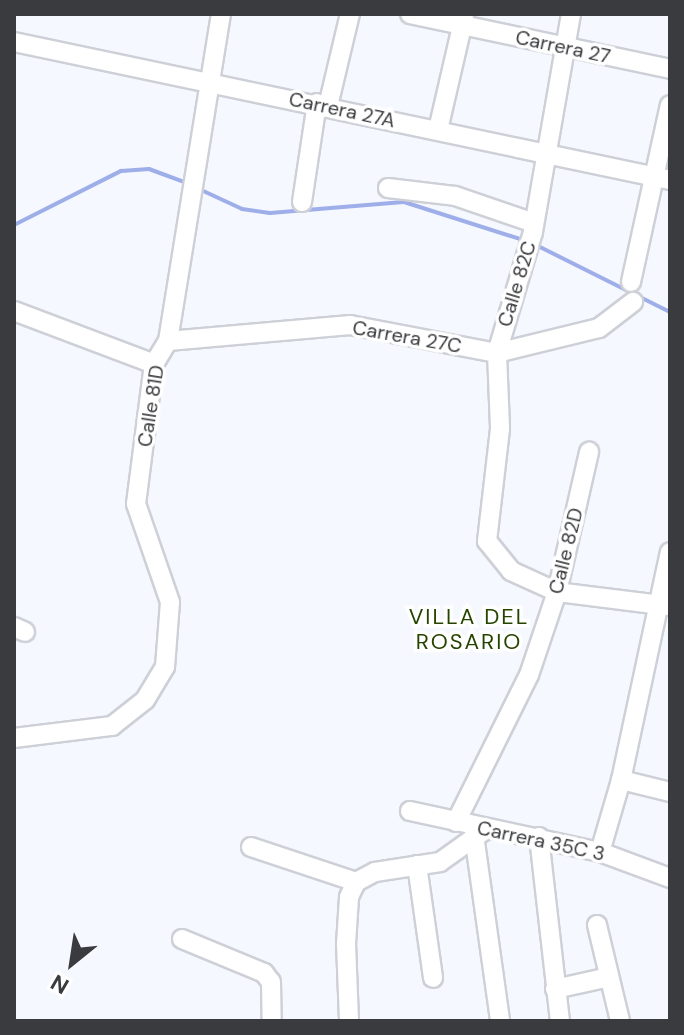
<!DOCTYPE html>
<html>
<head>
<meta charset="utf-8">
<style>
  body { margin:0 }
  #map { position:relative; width:684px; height:1035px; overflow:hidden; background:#f5f8ff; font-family:"DM Sans",sans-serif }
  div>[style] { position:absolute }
  .stream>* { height:4px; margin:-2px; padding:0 2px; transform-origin:2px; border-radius:2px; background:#9eaee9 }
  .roads { filter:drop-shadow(2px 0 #ced0d7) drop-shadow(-2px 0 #ced0d7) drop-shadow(0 2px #ced0d7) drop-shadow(0 -2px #ced0d7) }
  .minor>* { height:18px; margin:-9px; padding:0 9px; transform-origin:9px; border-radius:9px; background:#fff }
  span { translate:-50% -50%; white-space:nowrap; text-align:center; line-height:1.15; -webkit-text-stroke:7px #fff; paint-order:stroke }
  .street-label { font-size:20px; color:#3a3b3e }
  .neighbourhood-label { font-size:22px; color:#244400; letter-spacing:2px }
  .frame { position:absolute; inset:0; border:16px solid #3a3b3e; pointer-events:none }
  .north { position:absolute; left:32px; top:923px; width:80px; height:80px; -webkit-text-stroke:6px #fff; paint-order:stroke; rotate:210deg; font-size:22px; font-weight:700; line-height:32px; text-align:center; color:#3a3b3e }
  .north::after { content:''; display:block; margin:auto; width:28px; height:36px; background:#3a3b3e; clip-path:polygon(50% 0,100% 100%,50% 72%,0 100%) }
</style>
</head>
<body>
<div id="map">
  <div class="stream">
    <div style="left:199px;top:189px;width:47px;rotate:24.9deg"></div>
    <div style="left:242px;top:209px;width:28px;rotate:8deg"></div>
    <div style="left:270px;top:213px;width:134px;rotate:-4.7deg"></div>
    <div style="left:404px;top:202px;width:128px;rotate:17.7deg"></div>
    <div style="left:14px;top:225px;width:120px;rotate:-26.8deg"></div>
    <div style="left:121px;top:171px;width:28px;rotate:-4deg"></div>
    <div style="left:149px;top:169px;width:40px;rotate:20.2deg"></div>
    <div style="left:534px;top:244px;width:152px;rotate:26.6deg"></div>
  </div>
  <div class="roads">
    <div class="minor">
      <div style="left:410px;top:14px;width:266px;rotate:11.9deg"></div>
      <div style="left:571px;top:14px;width:221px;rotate:99.9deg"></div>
      <div style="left:533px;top:232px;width:126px;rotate:106.6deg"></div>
      <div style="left:497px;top:353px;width:76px;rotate:87.7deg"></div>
      <div style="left:500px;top:429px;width:113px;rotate:96.6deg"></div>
      <div style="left:487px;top:541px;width:38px;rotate:51deg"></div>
      <div style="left:511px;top:571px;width:51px;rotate:24.5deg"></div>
      <div style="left:557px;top:592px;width:114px;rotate:7.1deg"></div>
      <div style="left:14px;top:42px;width:670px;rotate:11.88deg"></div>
      <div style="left:328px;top:106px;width:95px;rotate:-76.6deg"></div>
      <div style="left:438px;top:130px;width:116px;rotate:-77deg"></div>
      <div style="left:388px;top:188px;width:67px;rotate:6.8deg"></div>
      <div style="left:455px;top:196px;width:83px;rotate:18.9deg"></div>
      <div style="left:302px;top:202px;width:100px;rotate:-81.4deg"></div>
      <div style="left:631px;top:282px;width:181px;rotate:-77.6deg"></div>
      <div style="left:14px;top:311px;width:150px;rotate:20.7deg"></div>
      <div style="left:168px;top:341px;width:183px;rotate:-5deg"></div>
      <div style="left:350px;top:325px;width:150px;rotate:10.8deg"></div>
      <div style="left:497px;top:353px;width:105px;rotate:-13.8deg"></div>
      <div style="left:599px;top:328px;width:43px;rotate:-37.4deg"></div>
      <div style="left:14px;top:627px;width:12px;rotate:24deg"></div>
      <div style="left:14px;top:738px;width:99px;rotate:-7deg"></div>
      <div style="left:112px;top:726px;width:42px;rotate:-38.2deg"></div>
      <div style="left:145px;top:700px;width:39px;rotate:-59deg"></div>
      <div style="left:165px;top:667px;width:65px;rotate:-85.6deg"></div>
      <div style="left:170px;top:602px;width:104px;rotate:-109.1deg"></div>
      <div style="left:136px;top:504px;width:141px;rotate:-82.7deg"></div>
      <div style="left:154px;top:364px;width:27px;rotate:-59deg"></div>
      <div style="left:168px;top:341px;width:331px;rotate:-80.8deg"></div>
      <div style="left:621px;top:780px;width:50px;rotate:13.8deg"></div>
      <div style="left:410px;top:811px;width:194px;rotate:12.2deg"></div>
      <div style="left:600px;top:852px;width:75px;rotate:20.4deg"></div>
      <div style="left:456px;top:822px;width:164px;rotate:-63.6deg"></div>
      <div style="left:529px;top:675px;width:88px;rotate:-71.4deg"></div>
      <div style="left:557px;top:592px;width:144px;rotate:-77.1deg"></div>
      <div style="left:474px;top:835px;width:188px;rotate:82deg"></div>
      <div style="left:539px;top:837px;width:185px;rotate:83.5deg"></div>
      <div style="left:251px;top:847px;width:111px;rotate:18.4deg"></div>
      <div style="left:600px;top:852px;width:75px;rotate:-73.7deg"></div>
      <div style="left:621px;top:780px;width:233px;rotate:-77.9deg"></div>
      <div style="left:417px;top:865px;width:114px;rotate:81.9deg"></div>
      <div style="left:597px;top:925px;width:99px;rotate:76.5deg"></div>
      <div style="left:182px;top:939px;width:89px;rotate:22.5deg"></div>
      <div style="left:264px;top:973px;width:11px;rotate:52deg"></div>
      <div style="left:271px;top:982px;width:39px;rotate:89deg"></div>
      <div style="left:555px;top:989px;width:55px;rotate:-12.5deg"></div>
      <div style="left:349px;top:1021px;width:77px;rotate:-92.2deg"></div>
      <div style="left:346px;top:944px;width:47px;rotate:-86.3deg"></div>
      <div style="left:349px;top:897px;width:17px;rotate:-65deg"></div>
      <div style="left:356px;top:882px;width:21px;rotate:-28deg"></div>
      <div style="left:375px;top:872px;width:66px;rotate:-8.7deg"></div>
      <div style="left:440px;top:862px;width:55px;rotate:-35.4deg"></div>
    </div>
  </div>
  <div class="street-label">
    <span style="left:563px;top:47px;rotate:12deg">Carrera 27</span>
    <span style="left:342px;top:110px;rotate:12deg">Carrera 27A</span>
    <span style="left:517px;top:284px;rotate:-73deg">Calle 82C</span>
    <span style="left:407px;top:337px;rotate:10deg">Carrera 27C</span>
    <span style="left:151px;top:406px;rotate:-81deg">Calle 81D</span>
    <span style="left:566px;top:551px;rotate:-76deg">Calle 82D</span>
    <span style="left:541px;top:841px;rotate:12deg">Carrera 35C 3</span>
  </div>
  <div class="neighbourhood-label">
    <span style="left:469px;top:629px">VILLA DEL<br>ROSARIO</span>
  </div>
  <div class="frame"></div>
  <div class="north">N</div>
</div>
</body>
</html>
